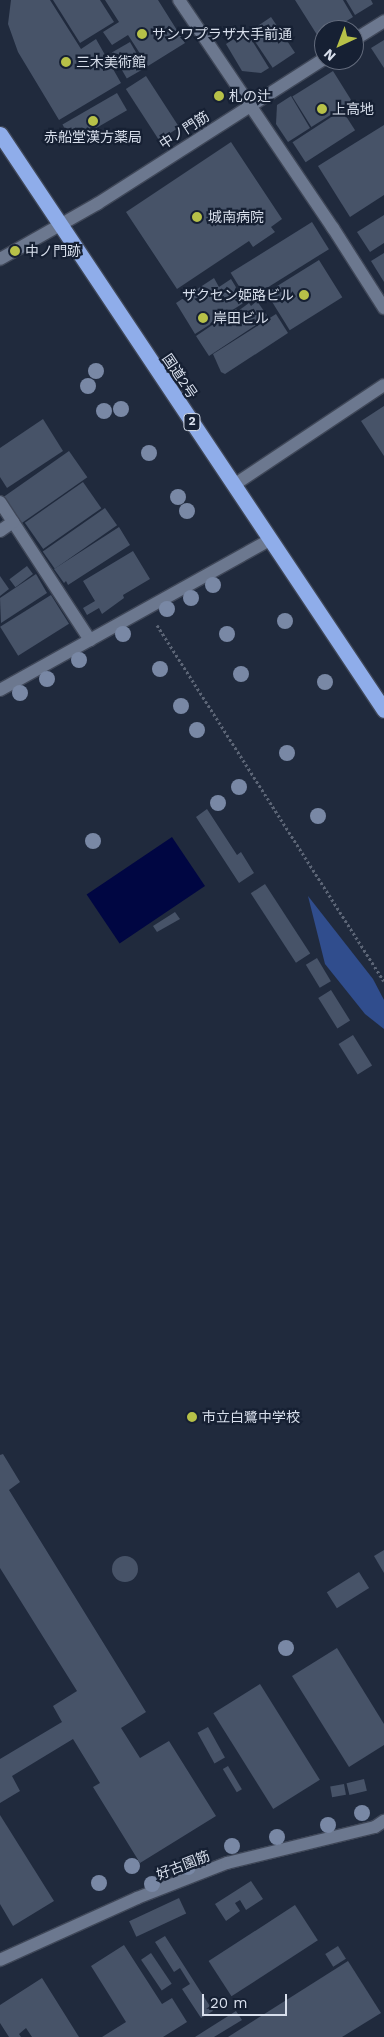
<!DOCTYPE html>
<html>
<head>
<meta charset="utf-8">
<style>
  body { margin:0 }
  #map { position:relative; width:384px; height:2037px; overflow:hidden; background:#202a3d; font-family:"Work Sans","Noto Sans JP",sans-serif }
  div>[style] { position:absolute }
  .forest>* { inset:0; background:#304d8d }
  .water>* { inset:0; background:#000642; transform-origin:0 0 }
  .building>* { inset:0; background:#475368; transform-origin:0 0 }
  .round { border-radius:50% }
  .path>* { height:3px; margin-top:-1.5px; transform-origin:0; background:repeating-linear-gradient(90deg,#5c6576 0 2.5px,transparent 0 5px) }
  .roads { filter:drop-shadow(1px 0 #3f4758) drop-shadow(-1px 0 #3f4758) drop-shadow(0 1px #3f4758) drop-shadow(0 -1px #3f4758) }
  .minor>* { height:12px; margin:-6px; padding:0 6px; transform-origin:6px; border-radius:6px; background:#6c788f }
  .highway>* { height:15px; margin:-7.5px; padding:0 7.5px; transform-origin:7.5px; border-radius:7.5px; background:#8fadea }
  .trees>* { width:16px; height:16px; margin:-8px; border-radius:50%; background:#7988a5 }
  .dots>* { width:14px; height:14px; translate:-50% -50%; box-sizing:border-box; border:2px solid #162033; border-radius:50% }
  span { translate:-50% -50%; white-space:nowrap; text-align:center; line-height:1.15; -webkit-text-stroke:4.5px #162033; paint-order:stroke }
  .shield-label span { padding:1px 4px; background:#162033; border:1px solid; border-radius:4px; -webkit-text-stroke-width:0 }
  .shield-label { font-size:12px; color:#d8dfec; font-weight:700 }
  .poi-label { font-size:14px; color:#d8dfec }
  .left { translate:0 -50%; text-align:left }
  .right { translate:-100% -50%; text-align:right }
  .street-label { font-size:14px; color:#d8dfec }
  .north { position:absolute; left:314px; top:20px; width:50px; height:50px; box-sizing:border-box; background:#162033; border:1px solid #646c7d; border-radius:50%; rotate:223deg; font-size:14px; font-weight:700; line-height:20px; text-align:center; color:#d8dfec }
  .north::after { content:''; display:block; margin:auto; width:18px; height:22px; background:#b7c148; clip-path:polygon(50% 0,100% 100%,50% 72%,0 100%) }
  .scale { position:absolute; left:202px; top:1994px; width:85px; height:22px; box-sizing:border-box; border:2px solid #d8dfec; border-top:0; padding-left:6px; font-size:15px; line-height:18px; white-space:nowrap; color:#d8dfec; -webkit-text-stroke:4px #162033; paint-order:stroke }
</style>
</head>
<body>
<div id="map">
  <div class="forest">
    <div style="clip-path:polygon(308px 896px,373px 979px,384px 1000px,384px 1029px,365px 1014px,325px 964px)"></div>
  </div>
  <div class="water">
    <div style="left:172px;top:837px;width:59px;height:103px;rotate:56deg"></div>
  </div>
  <div class="building">
    <div style="clip-path:polygon(11px 0,50px 0,81px 49px,96px 39px,121px 83px,59px 120px,18px 52px,8px 24px)"></div>
    <div style="clip-path:polygon(53px 0,100px 0,114px 22px,80px 43px)"></div>
    <div style="clip-path:polygon(105px 0,158px 0,185px 43px,148px 66px,128px 35px,112px 45px,103px 32px,119px 22px)"></div>
    <div style="clip-path:polygon(295px 0,343px 0,353px 17px,332px 30px,324px 30px,324px 35px,319px 38px)"></div>
    <div style="clip-path:polygon(346px 0,371px 0,373px 4px,355px 15px)"></div>
    <div style="left:271px;top:17px;width:43px;height:27px;rotate:56deg"></div>
    <div style="clip-path:polygon(246px 31px,269px 68px,261px 73px,242px 71px,226px 44px)"></div>
    <div style="clip-path:polygon(384px 40px,384px 68px,371px 48px)"></div>
    <div style="left:130px;top:42px;width:30px;height:21px;rotate:60deg"></div>
    <div style="left:333px;top:71px;width:36px;height:48px;rotate:58deg"></div>
    <div style="left:146px;top:76px;width:61px;height:24px;rotate:57deg"></div>
    <div style="left:117px;top:93px;width:20px;height:63px;rotate:60deg"></div>
    <div style="clip-path:polygon(291px 96px,310px 128px,288px 142px,276px 124px,277px 105px)"></div>
    <div style="left:342px;top:110px;width:24px;height:59px;rotate:57deg"></div>
    <div style="clip-path:polygon(384px 125px,384px 195px,350px 217px,318px 166px)"></div>
    <div style="clip-path:polygon(231px 142px,282px 219px,271px 227px,275px 232px,253px 247px,249px 241px,177px 289px,126px 212px)"></div>
    <div style="clip-path:polygon(384px 215px,384px 243px,370px 252px,357px 232px)"></div>
    <div style="left:312px;top:222px;width:32px;height:96px;rotate:58deg"></div>
    <div style="clip-path:polygon(384px 253px,384px 282px,371px 261px)"></div>
    <div style="left:319px;top:260px;width:44px;height:62px;rotate:58deg"></div>
    <div style="clip-path:polygon(214px 278px,219px 287px,231px 279px,245px 302px,195px 334px,176px 303px)"></div>
    <div style="clip-path:polygon(257px 301px,268px 317px,209px 356px,196px 336px,236px 309px,238px 311px,249px 303px,251px 306px)"></div>
    <div style="clip-path:polygon(276px 314px,288px 333px,225px 374px,221px 372px,213px 354px)"></div>
    <div style="clip-path:polygon(384px 406px,384px 456px,361px 421px)"></div>
    <div style="clip-path:polygon(43px 419px,63px 451px,7px 488px,0 477px,0 448px)"></div>
    <div style="left:69px;top:451px;width:32px;height:80px;rotate:55deg"></div>
    <div style="left:83px;top:482px;width:32px;height:71px;rotate:55deg"></div>
    <div style="left:105px;top:508px;width:21px;height:76px;rotate:55deg"></div>
    <div style="clip-path:polygon(119px 527px,130px 545px,68px 585px,66px 581px,64px 583px,54px 569px)"></div>
    <div style="clip-path:polygon(133px 551px,150px 579px,123px 595px,124px 598px,102px 614px,99px 608px,87px 615px,83px 608px,95px 601px,83px 581px)"></div>
    <div style="left:27px;top:566px;width:10px;height:22px;rotate:53deg"></div>
    <div style="clip-path:polygon(36px 574px,47px 593px,1px 623px,0 598px)"></div>
    <div style="clip-path:polygon(0 576px,9px 589px,0 596px)"></div>
    <div style="left:51px;top:595px;width:34px;height:60px;rotate:58deg"></div>
    <div style="clip-path:polygon(207px 809px,237px 855px,241px 852px,254px 873px,239px 883px,196px 817px)"></div>
    <div style="left:265px;top:884px;width:83px;height:17px;rotate:57deg"></div>
    <div style="clip-path:polygon(175px 912px,180px 919px,157px 932px,153px 926px)"></div>
    <div style="left:317px;top:958px;width:27px;height:13px;rotate:59deg"></div>
    <div style="left:331px;top:990px;width:36px;height:15px;rotate:58deg"></div>
    <div style="left:353px;top:1035px;width:36px;height:17px;rotate:58deg"></div>
    <div style="clip-path:polygon(3px 1454px,20px 1482px,9px 1490px,146px 1712px,121px 1728px,140px 1758px,169px 1741px,216px 1816px,140px 1863px,93px 1787px,100px 1783px,73px 1739px,12px 1776px,20px 1791px,0 1803px,0 1759px,62px 1722px,53px 1706px,77px 1691px,0 1568px,0 1455px)"></div>
    <div style="clip-path:polygon(384px 1550px,384px 1573px,374px 1556px)"></div>
    <div class="round" style="left:112px;top:1556px;width:26px;height:26px"></div>
    <div style="left:359px;top:1572px;width:19px;height:38px;rotate:58deg"></div>
    <div style="clip-path:polygon(337px 1648px,384px 1724px,384px 1745px,349px 1767px,292px 1676px)"></div>
    <div style="left:260px;top:1684px;width:113px;height:55px;rotate:58deg"></div>
    <div style="left:208px;top:1727px;width:35px;height:12px;rotate:61deg"></div>
    <div style="left:228px;top:1766px;width:27px;height:6px;rotate:59deg"></div>
    <div style="left:364px;top:1779px;width:12px;height:18px;rotate:76deg"></div>
    <div style="left:344px;top:1784px;width:11px;height:14px;rotate:80deg"></div>
    <div style="clip-path:polygon(0 1815px,54px 1901px,13px 1926px,0 1904px)"></div>
    <div style="clip-path:polygon(251px 1881px,263px 1899px,246px 1910px,240px 1900px,235px 1903px,240px 1911px,226px 1921px,215px 1904px)"></div>
    <div style="left:179px;top:1898px;width:17px;height:55px;rotate:65deg"></div>
    <div style="left:295px;top:1905px;width:42px;height:103px;rotate:57deg"></div>
    <div style="clip-path:polygon(165px 1936px,213px 2011px,201px 2018px,182px 1989px,190px 1984px,180px 1968px,174px 1972px,155px 1942px)"></div>
    <div style="clip-path:polygon(124px 1945px,162px 2004px,172px 1998px,187px 2022px,163px 2037px,102px 2037px,126px 2022px,91px 1966px)"></div>
    <div style="left:338px;top:1946px;width:15px;height:15px;rotate:58deg"></div>
    <div style="left:151px;top:1953px;width:37px;height:12px;rotate:56deg"></div>
    <div style="clip-path:polygon(348px 1961px,381px 2013px,342px 2037px,228px 2037px)"></div>
    <div style="clip-path:polygon(42px 1978px,79px 2037px,32px 2037px,26px 2028px,19px 2034px,21px 2037px,9px 2037px,0 2023px,0 2005px)"></div>
    <div style="clip-path:polygon(236px 2011px,242px 2020px,214px 2037px,195px 2037px)"></div>
  </div>
  <div class="path">
    <div style="left:157px;top:625px;width:422px;rotate:57.5deg"></div>
  </div>
  <div class="roads">
    <div class="minor">
      <div style="left:179px;top:0;width:275px;rotate:56deg"></div>
      <div style="left:333px;top:228px;width:95px;rotate:57.5deg"></div>
      <div style="left:354px;top:40px;width:36px;rotate:-32deg"></div>
      <div style="left:0;top:259px;width:112px;rotate:-29.6deg"></div>
      <div style="left:97px;top:204px;width:269px;rotate:-32.6deg"></div>
      <div style="left:234px;top:485px;width:180px;rotate:-33.7deg"></div>
      <div style="left:0;top:502px;width:165px;rotate:56.9deg"></div>
      <div style="left:0;top:531px;width:16px;rotate:-35deg"></div>
      <div style="left:0;top:690px;width:309px;rotate:-29.1deg"></div>
      <div style="left:0;top:1960px;width:150px;rotate:-24.3deg"></div>
      <div style="left:137px;top:1898px;width:97px;rotate:-21.3deg"></div>
      <div style="left:227px;top:1863px;width:152px;rotate:-13.7deg"></div>
      <div style="left:375px;top:1827px;width:11px;rotate:-34deg"></div>
    </div>
    <div class="highway">
      <div style="left:0;top:134px;width:692px;rotate:56.31deg"></div>
    </div>
  </div>
  <div class="trees">
    <div style="left:96px;top:371px"></div>
    <div style="left:88px;top:386px"></div>
    <div style="left:121px;top:409px"></div>
    <div style="left:104px;top:411px"></div>
    <div style="left:149px;top:453px"></div>
    <div style="left:178px;top:497px"></div>
    <div style="left:187px;top:511px"></div>
    <div style="left:213px;top:585px"></div>
    <div style="left:191px;top:598px"></div>
    <div style="left:167px;top:609px"></div>
    <div style="left:285px;top:621px"></div>
    <div style="left:123px;top:634px"></div>
    <div style="left:227px;top:634px"></div>
    <div style="left:79px;top:660px"></div>
    <div style="left:160px;top:669px"></div>
    <div style="left:241px;top:674px"></div>
    <div style="left:47px;top:679px"></div>
    <div style="left:325px;top:682px"></div>
    <div style="left:20px;top:693px"></div>
    <div style="left:181px;top:706px"></div>
    <div style="left:197px;top:730px"></div>
    <div style="left:287px;top:753px"></div>
    <div style="left:239px;top:787px"></div>
    <div style="left:218px;top:803px"></div>
    <div style="left:318px;top:816px"></div>
    <div style="left:93px;top:841px"></div>
    <div style="left:286px;top:1648px"></div>
    <div style="left:362px;top:1813px"></div>
    <div style="left:328px;top:1825px"></div>
    <div style="left:277px;top:1837px"></div>
    <div style="left:232px;top:1846px"></div>
    <div style="left:132px;top:1866px"></div>
    <div style="left:188px;top:1867px"></div>
    <div style="left:99px;top:1883px"></div>
    <div style="left:152px;top:1884px"></div>
  </div>
  <div class="dots">
    <div style="left:142px;top:34px;background:#b7c148"></div>
    <div style="left:66px;top:62px;background:#b7c148"></div>
    <div style="left:219px;top:96px;background:#b7c148"></div>
    <div style="left:322px;top:109px;background:#b7c148"></div>
    <div style="left:93px;top:121px;background:#b7c148"></div>
    <div style="left:197px;top:217px;background:#b7c148"></div>
    <div style="left:15px;top:251px;background:#b7c148"></div>
    <div style="left:304px;top:295px;background:#b7c148"></div>
    <div style="left:203px;top:318px;background:#b7c148"></div>
    <div style="left:192px;top:1417px;background:#b7c148"></div>
  </div>
  <div class="shield-label">
    <span style="left:192px;top:422px">2</span>
  </div>
  <div class="poi-label">
    <span class="left" style="left:152px;top:34px">サンワプラザ大手前通</span>
    <span class="left" style="left:76px;top:62px">三木美術館</span>
    <span class="left" style="left:229px;top:96px">札の辻</span>
    <span class="left" style="left:332px;top:109px">上高地</span>
    <span style="left:93px;top:137px">赤船堂漢方薬局</span>
    <span class="left" style="left:208px;top:217px">城南病院</span>
    <span class="left" style="left:25px;top:251px">中ノ門跡</span>
    <span class="right" style="left:294px;top:295px">ザクセン姫路ビル</span>
    <span class="left" style="left:213px;top:318px">岸田ビル</span>
    <span class="left" style="left:202px;top:1417px">市立白鷺中学校</span>
  </div>
  <div class="street-label">
    <span style="left:184px;top:130px;rotate:-33deg">中ノ門筋</span>
    <span style="left:180px;top:376px;rotate:56deg">国道2号</span>
    <span style="left:183px;top:1865px;rotate:-21deg">好古園筋</span>
  </div>
  <div class="north">N</div>
  <div class="scale">20 m</div>
</div>
</body>
</html>
